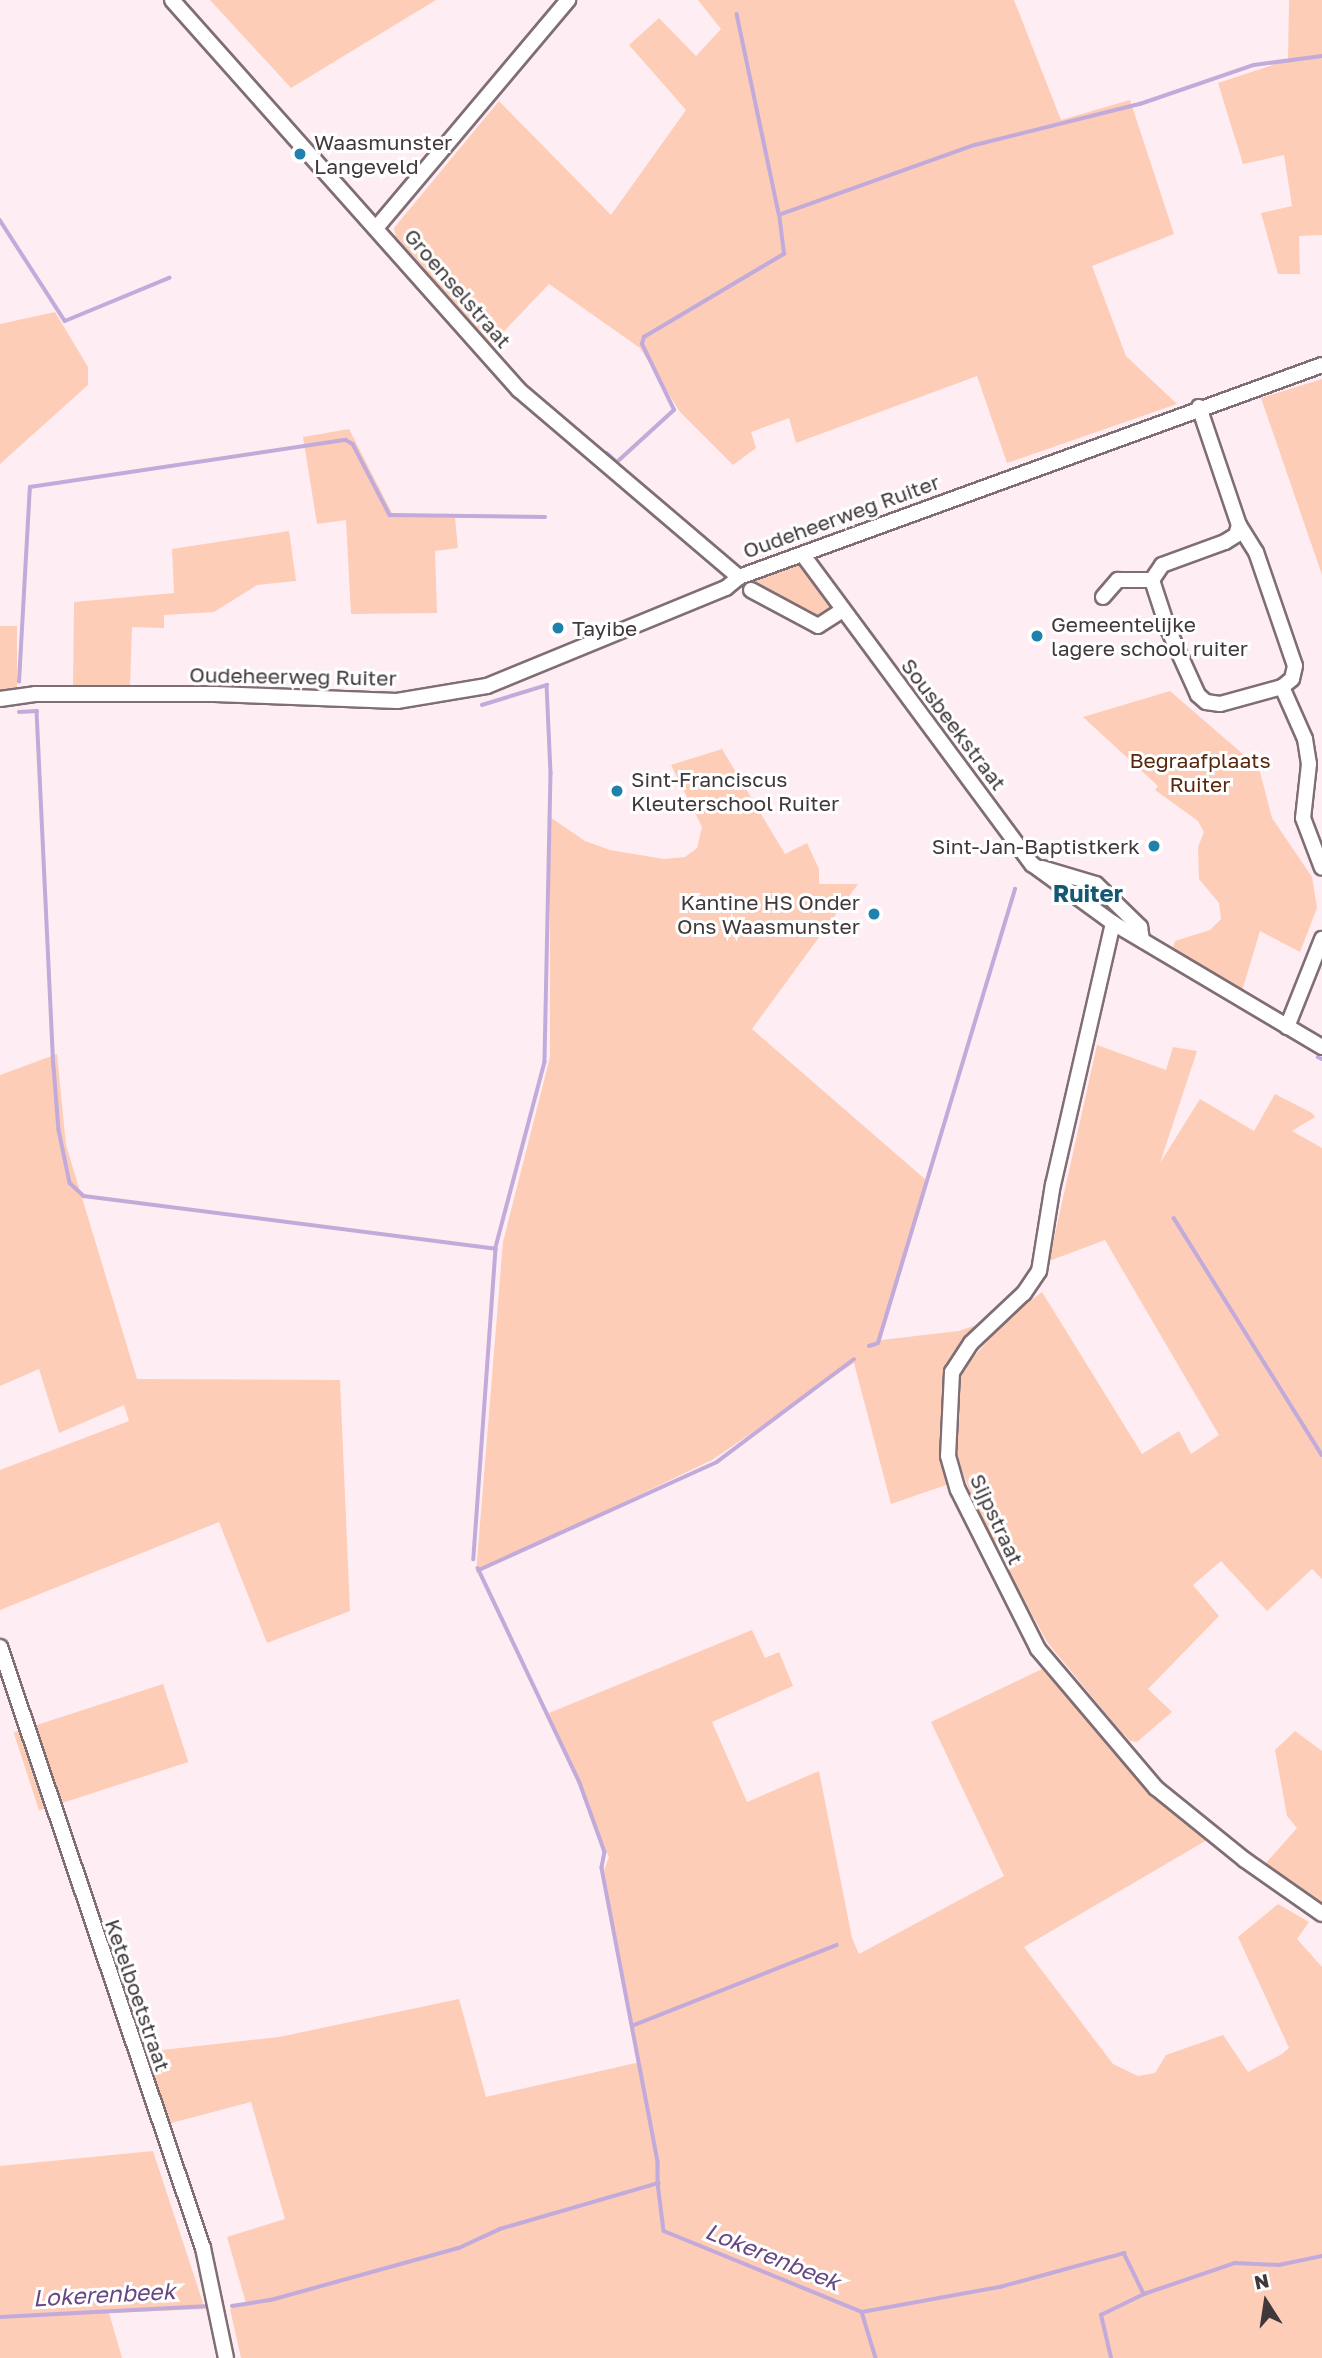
<!DOCTYPE html>
<html>
<head>
<meta charset="utf-8">
<style>
  body { margin:0 }
  #map { position:relative; width:1322px; height:2358px; overflow:hidden; background:#feeef3; font-family:"Golos Text",sans-serif }
  div>[style] { position:absolute }
  .green>* { inset:0; background:#fdcdb7; transform-origin:0 0 }
  .stream>* { height:3.5px; margin:-1.75px; padding:0 1.75px; transform-origin:1.75px; border-radius:1.75px; background:#c2aada }
  .roads { filter:drop-shadow(2px 0 #7f6e73) drop-shadow(-2px 0 #7f6e73) drop-shadow(0 2px #7f6e73) drop-shadow(0 -2px #7f6e73) }
  .street>* { height:14px; margin:-7px; padding:0 7px; transform-origin:7px; border-radius:7px; background:#fff }
  .dots>* { width:19px; height:19px; translate:-50% -50%; box-sizing:border-box; border:4px solid #fff; border-radius:50% }
  span { translate:-50% -50%; white-space:nowrap; text-align:center; line-height:1.15; -webkit-text-stroke:6px #fff; paint-order:stroke }
  .poi-label { font-size:21px; color:#40383b }
  .left { translate:0 -50%; text-align:left }
  .right { translate:-100% -50%; text-align:right }
  .street-label { font-size:21px; color:#40383b }
  .park-label { font-size:21px; color:#59270c }
  .water-label { font-size:23px; color:#664683; font-style:italic }
  .quarter-label { font-size:24px; color:#165775; font-weight:700 }
  .north { position:absolute; left:1231px; top:2267px; width:70px; height:70px; -webkit-text-stroke:5px #fff; paint-order:stroke; rotate:348deg; font-size:19px; font-weight:700; line-height:28px; text-align:center; color:#40383b }
  .north::after { content:''; display:block; margin:auto; width:24px; height:32px; background:#40383b; clip-path:polygon(50% 0,100% 100%,50% 72%,0 100%) }
</style>
</head>
<body>
<div id="map">
  <div class="green">
    <div style="clip-path:polygon(210px 0,436px 0,291px 88px)"></div>
    <div style="clip-path:polygon(698px 0,1014px 0,1061px 120px,1130px 100px,1174px 234px,1092px 266px,1126px 356px,1177px 404px,1007px 463px,977px 376px,796px 443px,789px 418px,751px 432px,756px 448px,733px 465px,680px 412px,640px 348px,549px 284px,491px 345px,396px 237px,394px 228px,499px 101px,611px 215px,686px 110px,629px 45px,659px 18px,696px 56px,721px 29px)"></div>
    <div style="clip-path:polygon(1289px 0,1322px 0,1322px 235px,1299px 236px,1300px 274px,1278px 274px,1261px 213px,1292px 206px,1284px 155px,1243px 164px,1218px 83px,1288px 60px)"></div>
    <div style="clip-path:polygon(55px 312px,88px 367px,88px 385px,0 464px,0 324px)"></div>
    <div style="clip-path:polygon(1322px 379px,1322px 575px,1261px 398px)"></div>
    <div style="clip-path:polygon(349px 429px,393px 515px,455px 518px,458px 548px,435px 551px,437px 613px,351px 614px,346px 520px,317px 524px,303px 437px)"></div>
    <div style="clip-path:polygon(289px 531px,296px 581px,257px 585px,214px 612px,164px 615px,164px 628px,132px 627px,130px 686px,73px 687px,74px 602px,174px 593px,172px 549px)"></div>
    <div style="clip-path:polygon(791px 564px,801px 565px,824px 596px,831px 608px,828px 615px,814px 618px,750px 582px)"></div>
    <div style="left:17px;top:626px;width:64px;height:17px;rotate:90deg"></div>
    <div style="clip-path:polygon(1170px 691px,1259px 768px,1272px 818px,1312px 877px,1317px 908px,1300px 952px,1260px 931px,1242px 991px,1173px 947px,1175px 941px,1210px 930px,1221px 919px,1219px 903px,1199px 879px,1198px 847px,1204px 832px,1198px 821px,1155px 790px,1158px 786px,1083px 717px)"></div>
    <div style="clip-path:polygon(722px 749px,785px 854px,807px 843px,819px 869px,819px 884px,858px 884px,752px 1029px,926px 1180px,881px 1340px,959px 1331px,982px 1323px,951px 1356px,944px 1376px,942px 1455px,949px 1484px,891px 1504px,854px 1363px,712px 1460px,476px 1573px,503px 1242px,550px 1057px,550px 817px,585px 841px,610px 850px,664px 859px,685px 857px,697px 848px,702px 827px,671px 765px)"></div>
    <div style="clip-path:polygon(1097px 1045px,1166px 1070px,1173px 1047px,1197px 1051px,1160px 1163px,1200px 1099px,1254px 1131px,1275px 1094px,1312px 1113px,1315px 1117px,1292px 1131px,1322px 1148px,1322px 1579px,1312px 1569px,1267px 1611px,1221px 1561px,1193px 1585px,1219px 1616px,1148px 1689px,1172px 1712px,1137px 1742px,1130px 1741px,1117px 1727px,1047px 1642px,980px 1519px,954px 1449px,955px 1391px,961px 1371px,1011px 1315px,1042px 1292px,1142px 1454px,1179px 1431px,1191px 1454px,1219px 1435px,1105px 1240px,1049px 1261px)"></div>
    <div style="clip-path:polygon(57px 1054px,66px 1145px,137px 1379px,340px 1380px,350px 1611px,267px 1643px,219px 1522px,0 1610px,0 1470px,129px 1421px,124px 1405px,59px 1433px,39px 1369px,0 1386px,0 1075px)"></div>
    <div style="clip-path:polygon(752px 1630px,765px 1658px,779px 1652px,793px 1686px,712px 1722px,747px 1802px,819px 1771px,852px 1938px,859px 1954px,1004px 1876px,931px 1722px,1042px 1669px,1150px 1790px,1207px 1840px,1024px 1947px,1113px 2064px,1138px 2076px,1155px 2073px,1166px 2055px,1223px 2035px,1248px 2072px,1282px 2054px,1289px 2048px,1238px 1937px,1278px 1904px,1309px 1922px,1297px 1939px,1322px 1967px,1322px 2358px,241px 2358px,230px 2309px,246px 2303px,227px 2237px,285px 2219px,251px 2102px,171px 2123px,144px 2052px,279px 2037px,459px 1999px,486px 2097px,640px 2062px,604px 1870px,609px 1857px,549px 1713px)"></div>
    <div style="left:163px;top:1684px;width:82px;height:157px;rotate:72deg"></div>
    <div style="clip-path:polygon(1295px 1731px,1322px 1751px,1322px 1903px,1265px 1864px,1297px 1828px,1287px 1816px,1275px 1750px)"></div>
    <div style="clip-path:polygon(153px 2151px,205px 2309px,109px 2313px,122px 2358px,0 2358px,0 2166px)"></div>
  </div>
  <div class="stream">
    <div style="left:737px;top:14px;width:204px;rotate:78.1deg"></div>
    <div style="left:0;top:220px;width:120px;rotate:57.2deg"></div>
    <div style="left:65px;top:321px;width:113px;rotate:-22.5deg"></div>
    <div style="left:607px;top:453px;width:13px;rotate:42deg"></div>
    <div style="left:617px;top:462px;width:77px;rotate:-42.4deg"></div>
    <div style="left:674px;top:410px;width:73px;rotate:-115.9deg"></div>
    <div style="left:642px;top:344px;width:7px;rotate:-74deg"></div>
    <div style="left:644px;top:337px;width:163px;rotate:-30.7deg"></div>
    <div style="left:784px;top:254px;width:39px;rotate:-97deg"></div>
    <div style="left:779px;top:215px;width:208px;rotate:-19.7deg"></div>
    <div style="left:975px;top:145px;width:170px;rotate:-14deg"></div>
    <div style="left:1140px;top:104px;width:120px;rotate:-18.9deg"></div>
    <div style="left:1254px;top:65px;width:69px;rotate:-7.5deg"></div>
    <div style="left:19px;top:682px;width:195px;rotate:-86.8deg"></div>
    <div style="left:30px;top:487px;width:319px;rotate:-8.5deg"></div>
    <div style="left:346px;top:440px;width:8px;rotate:30deg"></div>
    <div style="left:353px;top:444px;width:80px;rotate:62.5deg"></div>
    <div style="left:390px;top:515px;width:155px;rotate:0.7deg"></div>
    <div style="left:482px;top:705px;width:68px;rotate:-17.1deg"></div>
    <div style="left:547px;top:685px;width:88px;rotate:87.4deg"></div>
    <div style="left:551px;top:773px;width:289px;rotate:91.2deg"></div>
    <div style="left:545px;top:1062px;width:192px;rotate:104.8deg"></div>
    <div style="left:19px;top:712px;width:18px;rotate:-3deg"></div>
    <div style="left:37px;top:711px;width:356px;rotate:87.3deg"></div>
    <div style="left:54px;top:1067px;width:63px;rotate:85.5deg"></div>
    <div style="left:59px;top:1130px;width:54px;rotate:78.3deg"></div>
    <div style="left:70px;top:1183px;width:19px;rotate:43deg"></div>
    <div style="left:84px;top:1196px;width:415px;rotate:7.3deg"></div>
    <div style="left:496px;top:1249px;width:311px;rotate:94.1deg"></div>
    <div style="left:1318px;top:1057px;width:4px;rotate:27deg"></div>
    <div style="left:1174px;top:1218px;width:279px;rotate:58deg"></div>
    <div style="left:869px;top:1346px;width:9px;rotate:-18deg"></div>
    <div style="left:878px;top:1343px;width:474px;rotate:-73.2deg"></div>
    <div style="left:478px;top:1568px;width:238px;rotate:64.6deg"></div>
    <div style="left:580px;top:1783px;width:73px;rotate:70.1deg"></div>
    <div style="left:605px;top:1852px;width:16px;rotate:101deg"></div>
    <div style="left:602px;top:1868px;width:299px;rotate:79.2deg"></div>
    <div style="left:658px;top:2162px;width:21px;rotate:90deg"></div>
    <div style="left:479px;top:1570px;width:261px;rotate:-24.4deg"></div>
    <div style="left:717px;top:1462px;width:171px;rotate:-36.9deg"></div>
    <div style="left:632px;top:2026px;width:220px;rotate:-21.6deg"></div>
    <div style="left:232px;top:2306px;width:39px;rotate:-9deg"></div>
    <div style="left:271px;top:2300px;width:195px;rotate:-15.5deg"></div>
    <div style="left:459px;top:2248px;width:45px;rotate:-24.9deg"></div>
    <div style="left:500px;top:2229px;width:165px;rotate:-16.2deg"></div>
    <div style="left:658px;top:2183px;width:48px;rotate:82.9deg"></div>
    <div style="left:664px;top:2231px;width:214px;rotate:22.2deg"></div>
    <div style="left:862px;top:2312px;width:140px;rotate:-10.3deg"></div>
    <div style="left:1000px;top:2287px;width:129px;rotate:-15.3deg"></div>
    <div style="left:1124px;top:2253px;width:46px;rotate:64deg"></div>
    <div style="left:1144px;top:2294px;width:96px;rotate:-18.8deg"></div>
    <div style="left:1235px;top:2263px;width:44px;rotate:2.6deg"></div>
    <div style="left:1279px;top:2265px;width:44px;rotate:-11.8deg"></div>
    <div style="left:862px;top:2312px;width:48px;rotate:73.1deg"></div>
    <div style="left:0;top:2317px;width:210px;rotate:-3deg"></div>
    <div style="left:1111px;top:2358px;width:44px;rotate:-103.1deg"></div>
    <div style="left:1101px;top:2315px;width:48px;rotate:-26deg"></div>
  </div>
  <div class="roads">
    <div class="street">
      <div style="left:172px;top:0;width:522px;rotate:48.34deg"></div>
      <div style="left:519px;top:390px;width:289px;rotate:40.4deg"></div>
      <div style="left:377px;top:227px;width:297px;rotate:-49.9deg"></div>
      <div style="left:1199px;top:407px;width:125px;rotate:71.3deg"></div>
      <div style="left:1239px;top:525px;width:32px;rotate:58deg"></div>
      <div style="left:1256px;top:552px;width:120px;rotate:71.1deg"></div>
      <div style="left:1295px;top:666px;width:13px;rotate:103deg"></div>
      <div style="left:1292px;top:679px;width:13px;rotate:141deg"></div>
      <div style="left:1282px;top:687px;width:64px;rotate:164.7deg"></div>
      <div style="left:1220px;top:704px;width:14px;rotate:-172deg"></div>
      <div style="left:1206px;top:702px;width:11px;rotate:-139deg"></div>
      <div style="left:1198px;top:695px;width:72px;rotate:-114.4deg"></div>
      <div style="left:1168px;top:629px;width:52px;rotate:-108.1deg"></div>
      <div style="left:1152px;top:580px;width:18px;rotate:-56deg"></div>
      <div style="left:1162px;top:565px;width:67px;rotate:-20.1deg"></div>
      <div style="left:1225px;top:542px;width:13px;rotate:-32deg"></div>
      <div style="left:1236px;top:535px;width:10px;rotate:-73deg"></div>
      <div style="left:803px;top:555px;width:385px;rotate:53.5deg"></div>
      <div style="left:1032px;top:864px;width:100px;rotate:36.1deg"></div>
      <div style="left:1113px;top:923px;width:243px;rotate:30.7deg"></div>
      <div style="left:751px;top:590px;width:76px;rotate:28.2deg"></div>
      <div style="left:818px;top:626px;width:27px;rotate:-33deg"></div>
      <div style="left:1103px;top:597px;width:23px;rotate:-49deg"></div>
      <div style="left:1118px;top:580px;width:34px"></div>
      <div style="left:1282px;top:687px;width:57px;rotate:66.1deg"></div>
      <div style="left:1305px;top:739px;width:25px;rotate:81deg"></div>
      <div style="left:1309px;top:764px;width:54px;rotate:96.3deg"></div>
      <div style="left:1303px;top:818px;width:53px;rotate:69.2deg"></div>
      <div style="left:0;top:699px;width:35px;rotate:-8deg"></div>
      <div style="left:35px;top:694px;width:180px"></div>
      <div style="left:215px;top:694px;width:182px;rotate:2.2deg"></div>
      <div style="left:397px;top:701px;width:91px;rotate:-9.5deg"></div>
      <div style="left:487px;top:686px;width:258px;rotate:-22.3deg"></div>
      <div style="left:726px;top:588px;width:17px;rotate:-40deg"></div>
      <div style="left:739px;top:577px;width:620px;rotate:-19.98deg"></div>
      <div style="left:1042px;top:868px;width:56px;rotate:16.5deg"></div>
      <div style="left:1096px;top:884px;width:62px;rotate:44.3deg"></div>
      <div style="left:1140px;top:927px;width:13px;rotate:81deg"></div>
      <div style="left:1113px;top:923px;width:268px;rotate:102.9deg"></div>
      <div style="left:1053px;top:1184px;width:88px;rotate:99.1deg"></div>
      <div style="left:1039px;top:1271px;width:27px;rotate:124deg"></div>
      <div style="left:1024px;top:1293px;width:73px;rotate:136.7deg"></div>
      <div style="left:971px;top:1343px;width:35px;rotate:123deg"></div>
      <div style="left:952px;top:1372px;width:84px;rotate:92.7deg"></div>
      <div style="left:948px;top:1456px;width:35px;rotate:74deg"></div>
      <div style="left:958px;top:1490px;width:178px;rotate:63.3deg"></div>
      <div style="left:1038px;top:1649px;width:182px;rotate:49.7deg"></div>
      <div style="left:1156px;top:1788px;width:114px;rotate:39deg"></div>
      <div style="left:1245px;top:1860px;width:94px;rotate:35deg"></div>
      <div style="left:1287px;top:1027px;width:95px;rotate:-68.3deg"></div>
      <div style="left:0;top:1647px;width:634px;rotate:71.34deg"></div>
      <div style="left:203px;top:2248px;width:112px;rotate:78.2deg"></div>
    </div>
  </div>
  <div class="dots">
    <div style="left:300px;top:154px;background:#1f81ac"></div>
    <div style="left:558px;top:628px;background:#1f81ac"></div>
    <div style="left:1037px;top:636px;background:#1f81ac"></div>
    <div style="left:617px;top:791px;background:#1f81ac"></div>
    <div style="left:1154px;top:846px;background:#1f81ac"></div>
    <div style="left:874px;top:914px;background:#1f81ac"></div>
  </div>
  <div class="poi-label">
    <span class="left" style="left:314px;top:154px">Waasmunster<br>Langeveld</span>
    <span class="left" style="left:1051px;top:636px">Gemeentelijke<br>lagere school ruiter</span>
    <span class="left" style="left:572px;top:628px">Tayibe</span>
    <span class="left" style="left:631px;top:791px">Sint-Franciscus<br>Kleuterschool Ruiter</span>
    <span class="right" style="left:1140px;top:846px">Sint-Jan-Baptistkerk</span>
    <span class="right" style="left:860px;top:914px">Kantine HS Onder<br>Ons Waasmunster</span>
  </div>
  <div class="street-label">
    <span style="left:458px;top:288px;rotate:49deg">Groenselstraat</span>
    <span style="left:841px;top:516px;rotate:-20deg">Oudeheerweg Ruiter</span>
    <span style="left:293px;top:676px;rotate:1deg">Oudeheerweg Ruiter</span>
    <span style="left:954px;top:724px;rotate:53deg">Sousbeekstraat</span>
    <span style="left:997px;top:1519px;rotate:65deg">Sijpstraat</span>
    <span style="left:138px;top:1995px;rotate:71deg">Ketelboetstraat</span>
  </div>
  <div class="park-label">
    <span style="left:1200px;top:772px">Begraafplaats<br>Ruiter</span>
  </div>
  <div class="water-label">
    <span style="left:773px;top:2256px;rotate:22deg">Lokerenbeek</span>
    <span style="left:104px;top:2294px;rotate:-3deg">Lokerenbeek</span>
  </div>
  <div class="quarter-label">
    <span style="left:1088px;top:893px">Ruiter</span>
  </div>
  <div class="north">N</div>
</div>
</body>
</html>
